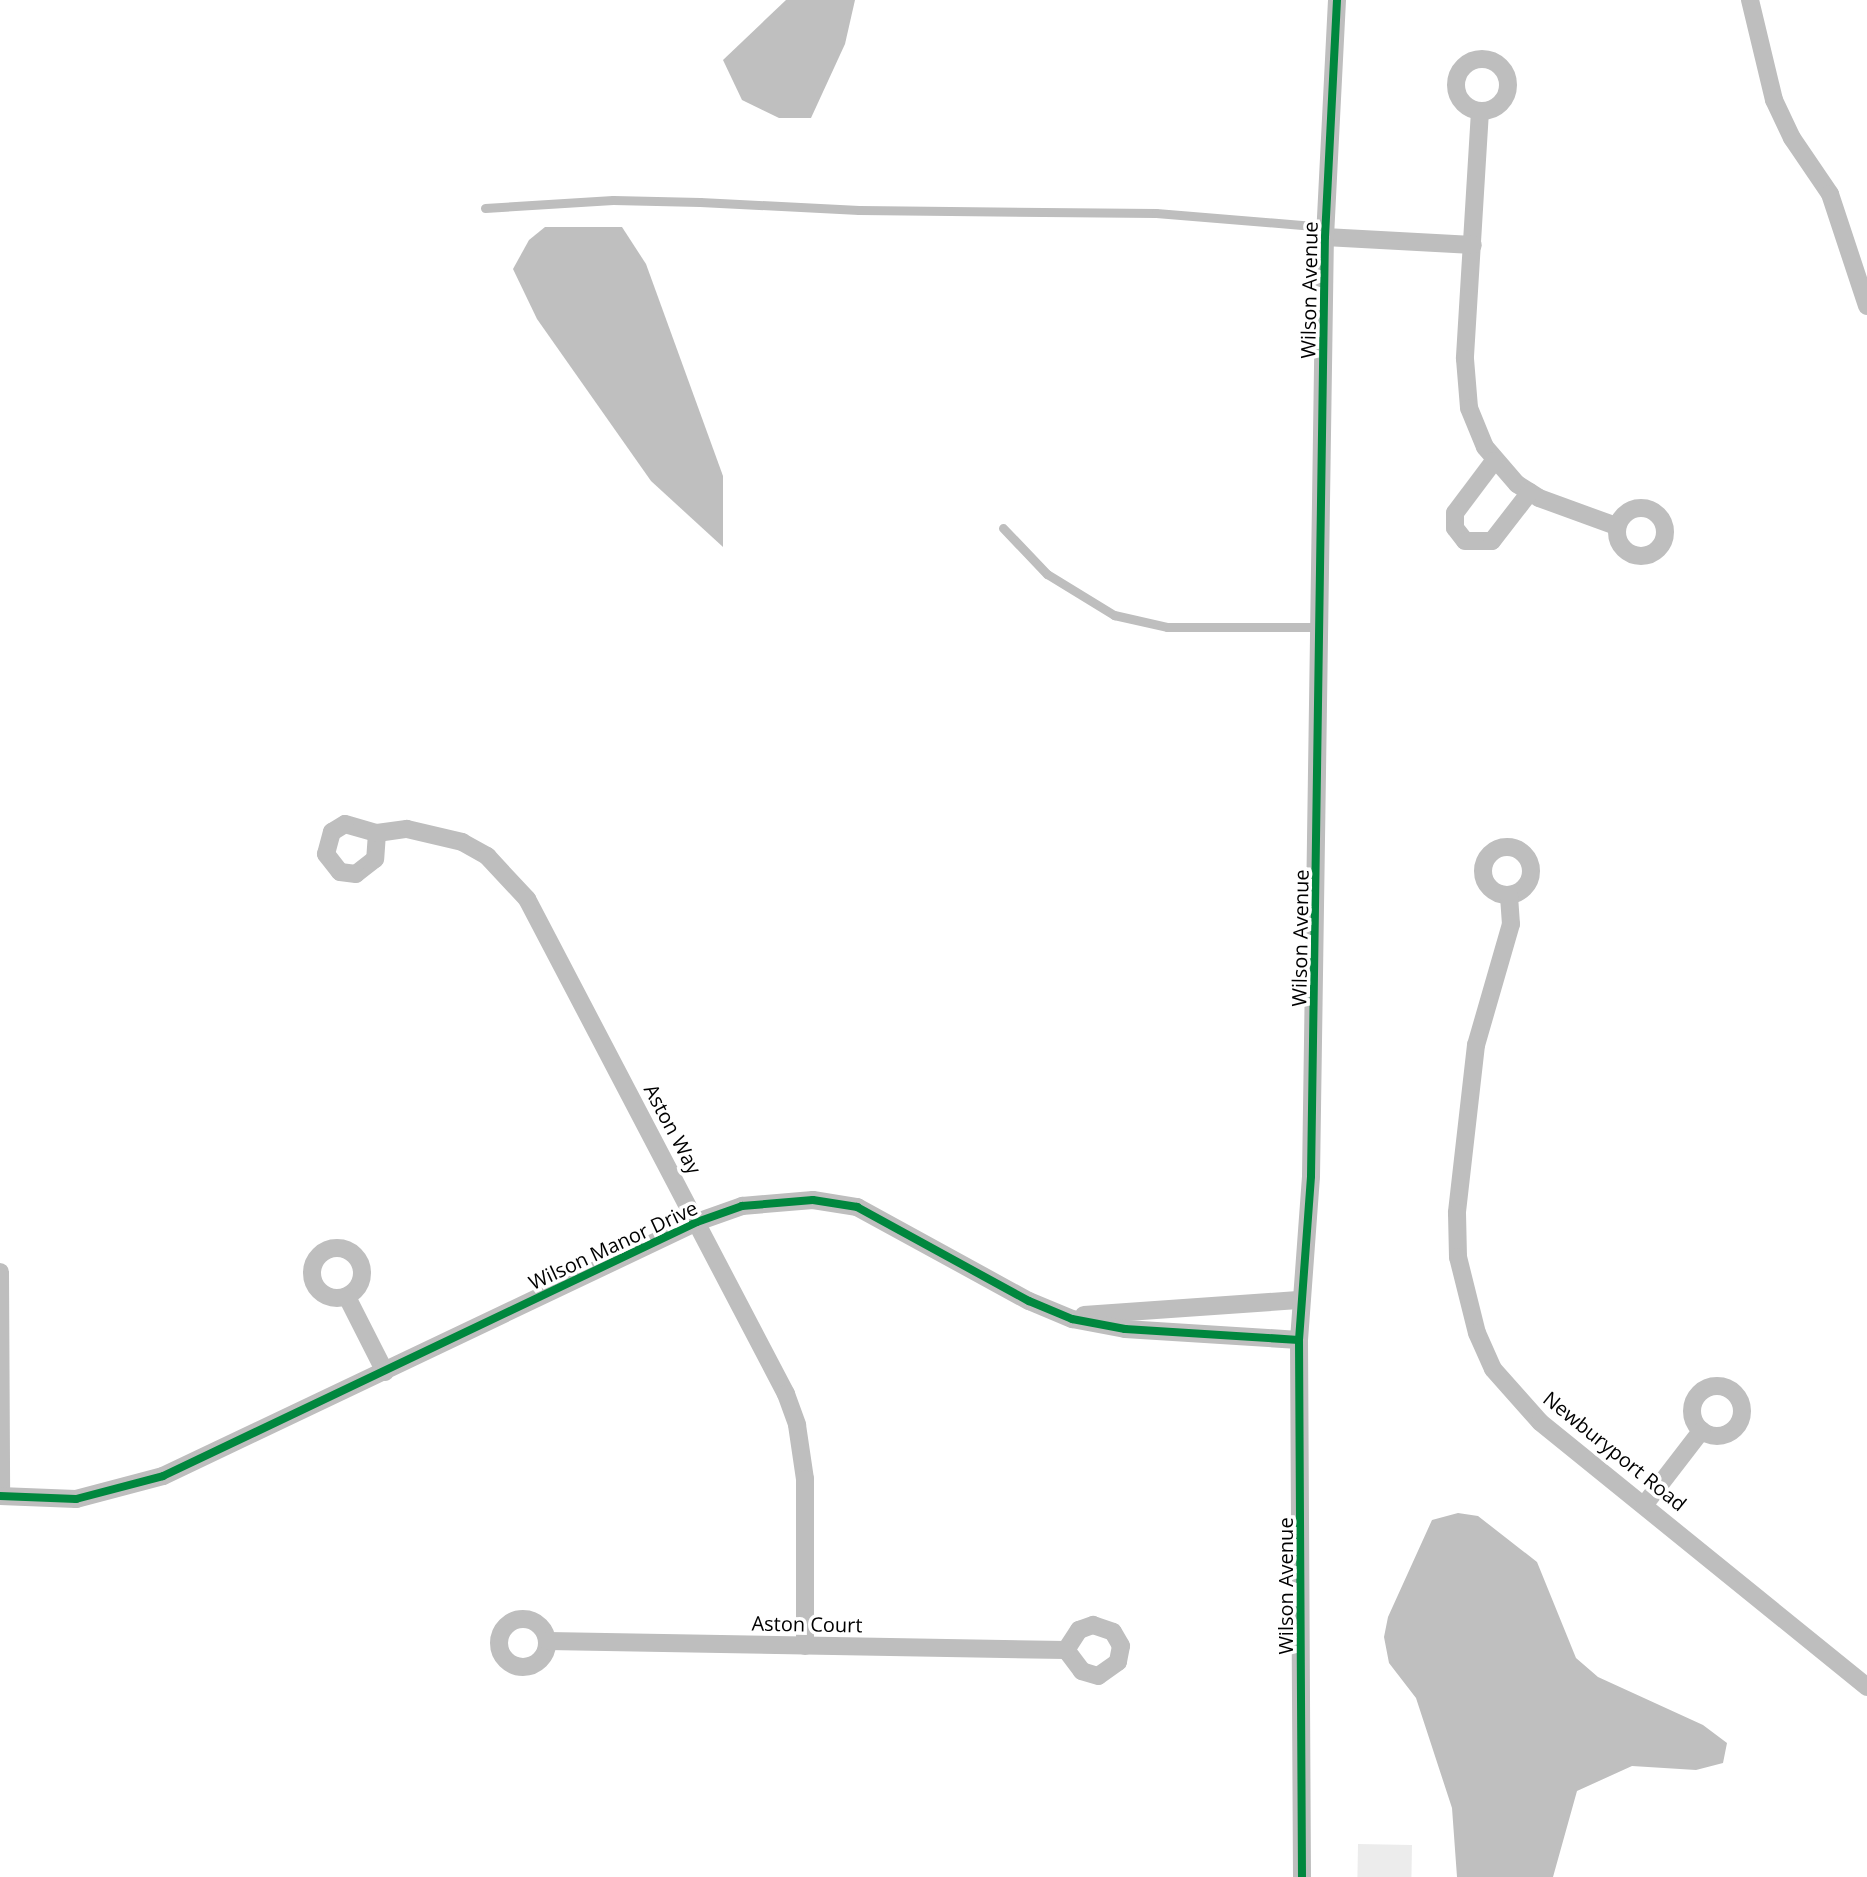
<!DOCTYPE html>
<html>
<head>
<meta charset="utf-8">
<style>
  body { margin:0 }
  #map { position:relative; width:1867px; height:1877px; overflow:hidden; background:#fff; font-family:"Open Sans",sans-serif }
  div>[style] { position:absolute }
  .green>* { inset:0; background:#ececec; transform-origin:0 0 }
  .water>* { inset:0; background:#bfbfbf }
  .service>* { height:9px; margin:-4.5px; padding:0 4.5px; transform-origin:4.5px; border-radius:4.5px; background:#bebebe }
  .minor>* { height:18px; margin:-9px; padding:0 9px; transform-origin:9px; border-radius:9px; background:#bebebe }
  .minor>.ring { margin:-9px; padding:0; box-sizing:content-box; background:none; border:18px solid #bebebe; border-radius:50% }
  .cycleway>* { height:8px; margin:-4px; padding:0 4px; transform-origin:4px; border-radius:4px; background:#00873e }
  span { translate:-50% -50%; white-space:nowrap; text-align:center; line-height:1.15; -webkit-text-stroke:7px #fff; paint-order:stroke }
  .street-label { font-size:20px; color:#000 }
</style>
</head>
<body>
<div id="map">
  <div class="green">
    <div style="left:1358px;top:1844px;width:54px;height:33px;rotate:1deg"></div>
  </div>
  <div class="water">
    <div style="clip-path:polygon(786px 0,855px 0,845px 44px,811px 118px,779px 118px,742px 100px,723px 60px)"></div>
    <div style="clip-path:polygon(545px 227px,622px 227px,646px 264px,723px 476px,723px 547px,651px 481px,537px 319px,513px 269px,529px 240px)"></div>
    <div style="clip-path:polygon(1458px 1513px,1478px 1516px,1537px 1562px,1576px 1658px,1598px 1677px,1703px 1725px,1727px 1743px,1723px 1763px,1696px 1770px,1632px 1766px,1577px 1791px,1553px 1877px,1457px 1877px,1452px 1808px,1416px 1698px,1389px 1663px,1384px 1637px,1388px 1617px,1432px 1520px)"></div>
  </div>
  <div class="service">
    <div style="left:485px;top:208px;width:128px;rotate:-3.6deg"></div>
    <div style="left:613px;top:200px;width:87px;rotate:1.3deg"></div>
    <div style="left:700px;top:202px;width:159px;rotate:2.9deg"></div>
    <div style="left:859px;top:210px;width:297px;rotate:0.6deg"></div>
    <div style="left:1156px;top:213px;width:170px;rotate:4.7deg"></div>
    <div style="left:1003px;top:528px;width:64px;rotate:46.3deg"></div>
    <div style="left:1047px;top:574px;width:79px;rotate:31.5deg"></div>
    <div style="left:1114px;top:615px;width:54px;rotate:12.8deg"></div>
    <div style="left:1167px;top:627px;width:153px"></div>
  </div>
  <div class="minor">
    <div style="left:1750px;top:0;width:103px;rotate:76.5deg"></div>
    <div style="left:1774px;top:100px;width:42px;rotate:64.7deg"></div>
    <div style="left:1792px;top:138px;width:68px;rotate:55.8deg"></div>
    <div style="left:1830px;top:194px;width:118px;rotate:71.7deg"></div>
    <div class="ring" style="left:1456px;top:59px;width:34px;height:34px"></div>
    <div style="left:1480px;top:111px;width:248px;rotate:93.5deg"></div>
    <div style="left:1465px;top:359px;width:49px;rotate:85.3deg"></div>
    <div style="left:1469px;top:408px;width:42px;rotate:67.7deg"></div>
    <div style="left:1485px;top:447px;width:49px;rotate:49.1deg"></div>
    <div style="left:1517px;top:484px;width:26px;rotate:32deg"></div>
    <div style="left:1539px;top:498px;width:82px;rotate:20deg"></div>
    <div style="left:1325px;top:237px;width:148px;rotate:3.1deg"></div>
    <div style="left:1494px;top:461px;width:65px;rotate:126.9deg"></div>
    <div style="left:1455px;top:513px;width:15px;rotate:90deg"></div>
    <div style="left:1455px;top:528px;width:16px;rotate:52deg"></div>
    <div style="left:1465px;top:541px;width:27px"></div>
    <div style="left:1492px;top:541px;width:62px;rotate:-52.2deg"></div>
    <div class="ring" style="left:1617px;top:508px;width:30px;height:30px"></div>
    <div style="left:345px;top:824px;width:33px;rotate:16deg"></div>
    <div style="left:377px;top:833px;width:26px;rotate:94deg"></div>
    <div style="left:375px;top:859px;width:24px;rotate:142deg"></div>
    <div style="left:356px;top:874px;width:16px;rotate:-173deg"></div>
    <div style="left:340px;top:872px;width:23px;rotate:-128deg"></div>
    <div style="left:326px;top:854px;width:23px;rotate:-75deg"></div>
    <div style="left:332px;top:832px;width:15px;rotate:-32deg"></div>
    <div style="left:377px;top:833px;width:30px;rotate:-8deg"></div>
    <div style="left:407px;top:829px;width:57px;rotate:13.3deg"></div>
    <div style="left:462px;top:842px;width:29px;rotate:29deg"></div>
    <div style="left:487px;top:856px;width:59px;rotate:47.1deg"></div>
    <div style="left:527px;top:899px;width:559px;rotate:62.38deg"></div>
    <div style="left:786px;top:1394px;width:33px;rotate:70deg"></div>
    <div style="left:797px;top:1425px;width:55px;rotate:81.6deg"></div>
    <div style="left:805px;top:1479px;width:167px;rotate:90deg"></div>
    <div class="ring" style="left:1483px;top:847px;width:30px;height:30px"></div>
    <div style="left:1509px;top:896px;width:28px;rotate:86deg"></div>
    <div style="left:1511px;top:924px;width:126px;rotate:106.1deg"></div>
    <div style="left:1476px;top:1045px;width:169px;rotate:96.5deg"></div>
    <div style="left:1457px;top:1213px;width:44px;rotate:88.7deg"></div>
    <div style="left:1458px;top:1257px;width:78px;rotate:76deg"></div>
    <div style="left:1477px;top:1333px;width:39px;rotate:66deg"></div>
    <div style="left:1493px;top:1369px;width:71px;rotate:48.4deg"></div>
    <div style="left:1540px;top:1422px;width:421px;rotate:39deg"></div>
    <div class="ring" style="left:312px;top:1248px;width:32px;height:32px"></div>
    <div style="left:0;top:1272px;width:224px;rotate:89.7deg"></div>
    <div style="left:347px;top:1297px;width:84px;rotate:63.1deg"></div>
    <div style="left:1084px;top:1315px;width:218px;rotate:-4deg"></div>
    <div class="ring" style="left:1692px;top:1386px;width:32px;height:32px"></div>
    <div style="left:0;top:1496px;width:76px;rotate:2.3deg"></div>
    <div style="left:76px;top:1499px;width:90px;rotate:-14.8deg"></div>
    <div style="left:163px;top:1476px;width:591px;rotate:-25.44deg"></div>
    <div style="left:697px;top:1222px;width:48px;rotate:-19.6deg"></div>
    <div style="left:742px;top:1206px;width:71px;rotate:-4.8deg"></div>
    <div style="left:813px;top:1200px;width:45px;rotate:9deg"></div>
    <div style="left:857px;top:1207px;width:196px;rotate:28.7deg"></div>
    <div style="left:1029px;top:1301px;width:47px;rotate:22.7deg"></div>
    <div style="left:1072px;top:1319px;width:54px;rotate:10.7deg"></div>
    <div style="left:1125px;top:1329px;width:174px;rotate:3.6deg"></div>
    <div style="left:1645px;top:1504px;width:93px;rotate:-52.4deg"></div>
    <div class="ring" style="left:499px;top:1619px;width:30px;height:30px"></div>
    <div style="left:1093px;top:1625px;width:21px;rotate:19deg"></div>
    <div style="left:1113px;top:1632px;width:16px;rotate:60deg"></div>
    <div style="left:1121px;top:1646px;width:16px;rotate:101deg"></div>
    <div style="left:1118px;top:1662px;width:24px;rotate:145deg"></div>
    <div style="left:1098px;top:1676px;width:17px;rotate:-163deg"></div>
    <div style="left:1082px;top:1671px;width:26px;rotate:-127deg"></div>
    <div style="left:1066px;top:1650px;width:24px;rotate:-57deg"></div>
    <div style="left:1079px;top:1630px;width:15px;rotate:-20deg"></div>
    <div style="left:548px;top:1641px;width:518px;rotate:1deg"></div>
    <div style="left:1302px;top:1877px;width:537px;rotate:-90.32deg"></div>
    <div style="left:1299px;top:1340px;width:164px;rotate:-85.8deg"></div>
    <div style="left:1311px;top:1176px;width:939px;rotate:-89.15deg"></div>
    <div style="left:1325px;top:237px;width:237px;rotate:-87.1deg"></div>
  </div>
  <div class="cycleway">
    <div style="left:0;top:1496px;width:76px;rotate:2.3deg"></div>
    <div style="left:76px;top:1499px;width:90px;rotate:-14.8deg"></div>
    <div style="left:163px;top:1476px;width:591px;rotate:-25.44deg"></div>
    <div style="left:697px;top:1222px;width:48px;rotate:-19.6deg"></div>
    <div style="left:742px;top:1206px;width:71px;rotate:-4.8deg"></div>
    <div style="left:813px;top:1200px;width:45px;rotate:9deg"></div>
    <div style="left:857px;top:1207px;width:196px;rotate:28.7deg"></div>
    <div style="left:1029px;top:1301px;width:47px;rotate:22.7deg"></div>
    <div style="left:1072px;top:1319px;width:54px;rotate:10.7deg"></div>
    <div style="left:1125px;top:1329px;width:174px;rotate:3.6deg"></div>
    <div style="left:1302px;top:1877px;width:537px;rotate:-90.32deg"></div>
    <div style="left:1299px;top:1340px;width:164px;rotate:-85.8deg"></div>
    <div style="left:1311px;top:1176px;width:939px;rotate:-89.15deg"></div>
    <div style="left:1325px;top:237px;width:237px;rotate:-87.1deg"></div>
  </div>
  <div class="street-label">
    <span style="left:1309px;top:290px;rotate:-89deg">Wilson Avenue</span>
    <span style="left:1300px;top:938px;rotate:-89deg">Wilson Avenue</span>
    <span style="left:673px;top:1129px;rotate:62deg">Aston Way</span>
    <span style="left:613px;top:1245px;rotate:-25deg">Wilson Manor Drive</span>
    <span style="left:1615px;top:1451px;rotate:39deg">Newburyport Road</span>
    <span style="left:1285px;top:1586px;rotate:-90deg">Wilson Avenue</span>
    <span style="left:807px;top:1624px;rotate:1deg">Aston Court</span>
  </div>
</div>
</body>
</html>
